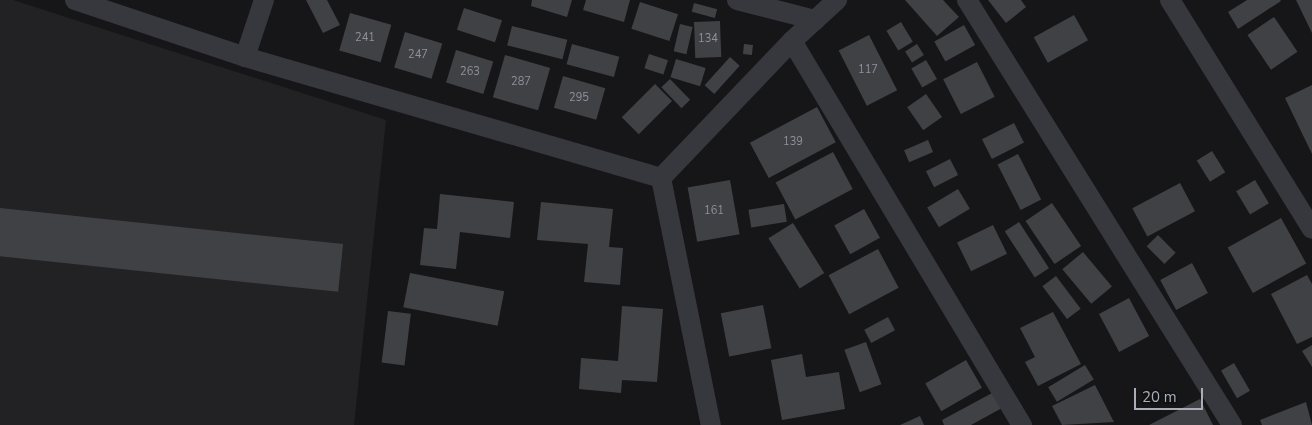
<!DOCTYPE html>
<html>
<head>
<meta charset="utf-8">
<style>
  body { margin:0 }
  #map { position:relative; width:1312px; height:425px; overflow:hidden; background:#161618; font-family:"Nunito Sans",sans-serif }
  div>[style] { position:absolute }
  .built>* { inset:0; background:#222225 }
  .building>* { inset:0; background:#404145; transform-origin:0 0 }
  .street>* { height:20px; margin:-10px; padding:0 10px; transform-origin:10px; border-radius:10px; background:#37383d }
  span { translate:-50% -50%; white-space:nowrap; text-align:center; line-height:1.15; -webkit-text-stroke:4.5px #111113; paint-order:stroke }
  .number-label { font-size:11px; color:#8e929b }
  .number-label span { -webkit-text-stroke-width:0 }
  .scale { position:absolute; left:1134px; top:388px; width:69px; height:22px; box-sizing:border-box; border:2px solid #a8adb8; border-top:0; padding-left:6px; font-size:15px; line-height:18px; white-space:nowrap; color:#a8adb8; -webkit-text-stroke:4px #111113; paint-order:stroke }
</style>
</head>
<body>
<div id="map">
  <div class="built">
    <div style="clip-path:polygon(0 0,13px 0,386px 120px,354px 425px,0 425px)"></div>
  </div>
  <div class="building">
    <div style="clip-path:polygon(306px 0,327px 0,340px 25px,323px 33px)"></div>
    <div style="clip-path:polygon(532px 0,572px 0,567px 17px,531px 6px)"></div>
    <div style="clip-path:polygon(586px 0,630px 0,624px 22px,583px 10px)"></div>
    <div style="clip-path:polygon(905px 0,943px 0,959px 17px,937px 36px)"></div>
    <div style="clip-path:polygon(988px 0,1021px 0,1026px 7px,1006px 23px)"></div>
    <div style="clip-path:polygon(1247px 0,1280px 0,1281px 1px,1238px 29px,1228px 12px)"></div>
    <div style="clip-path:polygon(1296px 0,1312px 0,1312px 33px)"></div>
    <div style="left:640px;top:2px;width:40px;height:28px;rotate:18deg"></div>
    <div style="left:694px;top:3px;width:24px;height:9px;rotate:15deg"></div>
    <div style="left:464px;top:8px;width:40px;height:23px;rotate:18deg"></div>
    <div style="left:350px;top:13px;width:43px;height:39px;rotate:16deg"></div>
    <div style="left:1074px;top:15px;width:29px;height:46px;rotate:61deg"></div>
    <div style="left:1274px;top:17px;width:42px;height:32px;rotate:56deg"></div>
    <div style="left:720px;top:21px;width:36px;height:26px;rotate:88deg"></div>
    <div style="left:901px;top:22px;width:23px;height:17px;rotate:59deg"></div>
    <div style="left:680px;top:24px;width:13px;height:28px;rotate:13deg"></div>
    <div style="left:964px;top:25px;width:23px;height:34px;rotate:61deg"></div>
    <div style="left:512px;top:26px;width:57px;height:20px;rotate:14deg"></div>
    <div style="left:405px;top:32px;width:39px;height:37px;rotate:17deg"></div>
    <div style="left:869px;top:35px;width:62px;height:34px;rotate:63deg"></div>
    <div style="left:572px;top:44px;width:49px;height:21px;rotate:15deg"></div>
    <div style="left:744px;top:44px;width:9px;height:10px;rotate:6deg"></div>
    <div style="left:917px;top:44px;width:13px;height:14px;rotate:58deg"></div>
    <div style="left:456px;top:50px;width:39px;height:34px;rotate:17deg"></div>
    <div style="left:649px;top:54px;width:20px;height:15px;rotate:18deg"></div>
    <div style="left:505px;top:55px;width:47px;height:44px;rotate:16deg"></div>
    <div style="left:730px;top:57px;width:13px;height:38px;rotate:42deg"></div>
    <div style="left:676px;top:59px;width:31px;height:19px;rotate:17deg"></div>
    <div style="left:926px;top:60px;width:22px;height:17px;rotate:60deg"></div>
    <div style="left:977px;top:62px;width:39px;height:38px;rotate:63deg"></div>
    <div style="left:563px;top:76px;width:44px;height:33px;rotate:16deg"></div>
    <div style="left:670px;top:79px;width:29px;height:12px;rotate:46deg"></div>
    <div style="left:655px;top:84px;width:24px;height:47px;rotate:45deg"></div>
    <div style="clip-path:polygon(1312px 85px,1312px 154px,1285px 98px)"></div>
    <div style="left:926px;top:94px;width:28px;height:23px;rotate:55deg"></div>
    <div style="left:817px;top:107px;width:40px;height:76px;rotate:62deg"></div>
    <div style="left:1014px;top:123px;width:22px;height:36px;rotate:63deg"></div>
    <div style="left:928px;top:140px;width:13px;height:26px;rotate:67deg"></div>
    <div style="left:1212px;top:151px;width:25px;height:18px;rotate:58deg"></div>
    <div style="left:833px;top:152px;width:42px;height:65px;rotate:62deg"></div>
    <div style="left:1018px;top:154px;width:51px;height:23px;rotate:63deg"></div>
    <div style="left:950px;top:159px;width:18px;height:27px;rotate:63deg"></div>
    <div style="left:730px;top:180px;width:55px;height:43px;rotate:80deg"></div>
    <div style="left:1255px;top:180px;width:27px;height:22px;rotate:59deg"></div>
    <div style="left:1180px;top:183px;width:32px;height:54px;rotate:62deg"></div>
    <div style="left:958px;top:189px;width:23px;height:36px;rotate:59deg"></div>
    <div style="clip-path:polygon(440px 194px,514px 202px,510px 238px,460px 232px,456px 269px,420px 265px,424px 228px,437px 229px)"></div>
    <div style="clip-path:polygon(541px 202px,613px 209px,609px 247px,623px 248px,620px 285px,584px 282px,588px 244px,537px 240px)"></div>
    <div style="left:1052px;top:203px;width:52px;height:32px;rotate:56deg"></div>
    <div style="left:784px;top:204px;width:18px;height:36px;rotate:81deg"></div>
    <div style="left:0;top:208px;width:345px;height:48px;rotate:6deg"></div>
    <div style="left:864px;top:209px;width:33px;height:34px;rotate:61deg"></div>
    <div style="left:1281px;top:218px;width:52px;height:61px;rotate:61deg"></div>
    <div style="left:1019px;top:222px;width:55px;height:17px;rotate:57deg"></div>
    <div style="left:793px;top:223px;width:59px;height:29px;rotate:58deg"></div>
    <div style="left:993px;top:225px;width:32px;height:40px;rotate:64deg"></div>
    <div style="left:1158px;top:235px;width:25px;height:16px;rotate:45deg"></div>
    <div style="left:878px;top:249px;width:44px;height:56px;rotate:62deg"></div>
    <div style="left:1083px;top:252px;width:45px;height:27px;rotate:50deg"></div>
    <div style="left:1192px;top:263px;width:34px;height:36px;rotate:62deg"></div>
    <div style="left:410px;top:273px;width:96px;height:35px;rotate:11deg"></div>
    <div style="clip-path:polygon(1307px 275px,1312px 284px,1312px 337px,1297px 344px,1271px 294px)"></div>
    <div style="left:1056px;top:276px;width:41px;height:17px;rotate:53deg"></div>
    <div style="left:1129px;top:298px;width:43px;height:34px;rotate:62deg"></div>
    <div style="left:763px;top:305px;width:44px;height:43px;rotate:79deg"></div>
    <div style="clip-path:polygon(622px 306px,663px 309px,657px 382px,622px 380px,621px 393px,579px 389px,581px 358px,618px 361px)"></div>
    <div style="left:388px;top:311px;width:23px;height:52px;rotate:7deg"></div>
    <div style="clip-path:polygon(1053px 312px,1081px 364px,1038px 386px,1025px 362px,1035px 357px,1020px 328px)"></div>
    <div style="left:888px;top:317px;width:15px;height:27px;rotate:62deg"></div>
    <div style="left:866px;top:342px;width:45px;height:23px;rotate:70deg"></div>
    <div style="clip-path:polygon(1312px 345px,1312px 367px,1302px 351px)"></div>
    <div style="clip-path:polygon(802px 354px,806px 377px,839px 372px,845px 409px,782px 420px,771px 360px)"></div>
    <div style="left:966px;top:360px;width:32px;height:47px;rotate:60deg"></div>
    <div style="left:1234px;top:363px;width:32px;height:15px;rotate:60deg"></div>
    <div style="left:1085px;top:365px;width:17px;height:43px;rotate:59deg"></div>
    <div style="clip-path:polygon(1095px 385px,1114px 422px,1062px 425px,1052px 406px)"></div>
    <div style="clip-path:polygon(994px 392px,1002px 408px,971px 425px,944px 425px,942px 420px)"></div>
    <div style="clip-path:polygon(1200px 399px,1213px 425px,1149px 425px)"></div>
    <div style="clip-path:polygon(1306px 402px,1312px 425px,1262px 425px,1260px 420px)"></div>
    <div style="clip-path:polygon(920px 416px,924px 425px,900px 425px)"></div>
  </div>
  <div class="street">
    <div style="left:75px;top:0;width:179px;rotate:18.5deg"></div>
    <div style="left:245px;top:57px;width:433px;rotate:16.2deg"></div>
    <div style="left:737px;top:0;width:81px;rotate:14.4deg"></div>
    <div style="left:967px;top:0;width:501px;rotate:58.06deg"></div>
    <div style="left:1170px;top:0;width:269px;rotate:58.2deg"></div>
    <div style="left:792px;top:41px;width:448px;rotate:59.1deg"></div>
    <div style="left:245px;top:57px;width:60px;rotate:-71.6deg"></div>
    <div style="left:661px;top:178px;width:252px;rotate:78.6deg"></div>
    <div style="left:661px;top:178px;width:190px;rotate:-46.3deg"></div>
    <div style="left:792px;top:41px;width:61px;rotate:-42.3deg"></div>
  </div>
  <div class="number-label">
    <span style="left:365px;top:38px">241</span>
    <span style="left:708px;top:39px">134</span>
    <span style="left:418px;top:55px">247</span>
    <span style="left:868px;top:70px">117</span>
    <span style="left:470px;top:72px">263</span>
    <span style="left:521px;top:82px">287</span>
    <span style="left:579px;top:98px">295</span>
    <span style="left:793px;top:142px">139</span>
    <span style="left:714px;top:211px">161</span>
  </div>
  <div class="scale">20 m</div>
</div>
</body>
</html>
